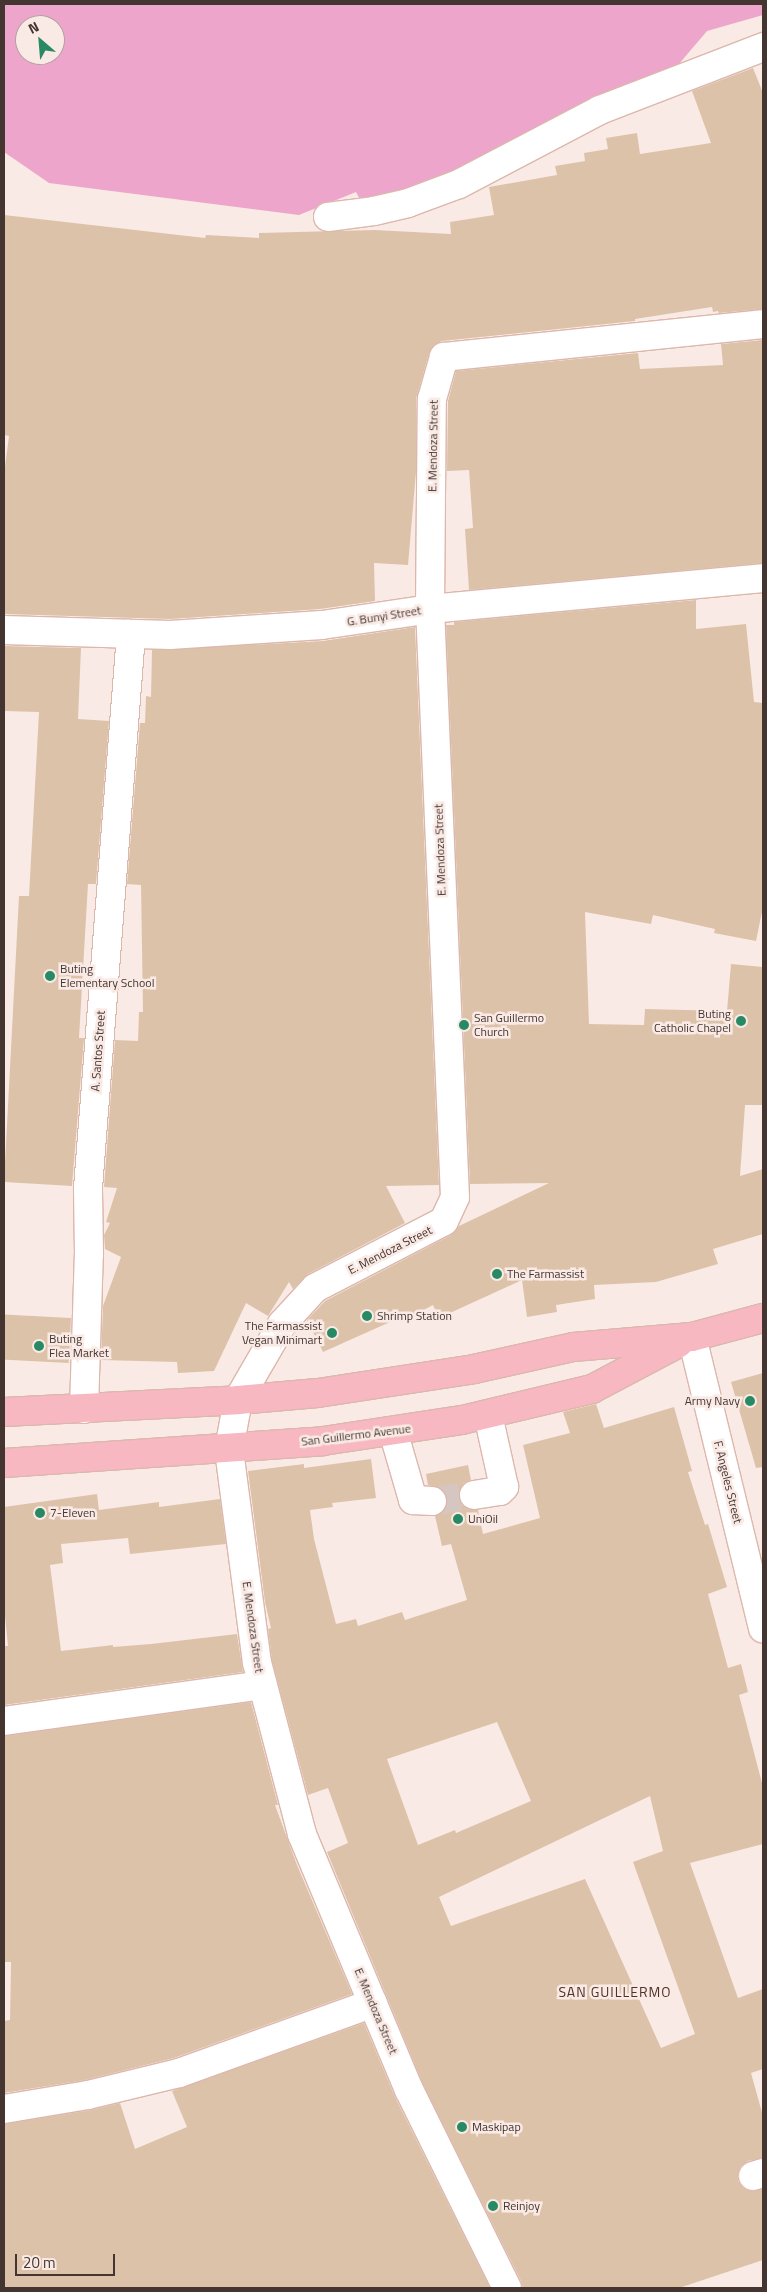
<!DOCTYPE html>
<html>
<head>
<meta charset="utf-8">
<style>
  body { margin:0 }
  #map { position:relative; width:767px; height:2292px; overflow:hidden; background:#faeae5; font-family:"Titillium Web",sans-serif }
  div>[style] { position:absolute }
  .water>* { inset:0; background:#eda5cb }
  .building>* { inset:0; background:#ddc2aa; transform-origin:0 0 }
  .minor-tunnel>* { height:28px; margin-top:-14px; transform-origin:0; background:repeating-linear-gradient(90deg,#d6c6c1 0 28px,transparent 0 42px) }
  .roads { filter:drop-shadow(1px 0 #dcb7ac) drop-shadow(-1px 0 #dcb7ac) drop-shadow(0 1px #dcb7ac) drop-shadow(0 -1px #dcb7ac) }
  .minor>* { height:28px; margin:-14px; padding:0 14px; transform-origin:14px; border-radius:14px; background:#fff }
  .major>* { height:28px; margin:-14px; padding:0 14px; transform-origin:14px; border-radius:14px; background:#f7b8c1 }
  .dots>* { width:14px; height:14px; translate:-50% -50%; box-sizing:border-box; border:2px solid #faeae5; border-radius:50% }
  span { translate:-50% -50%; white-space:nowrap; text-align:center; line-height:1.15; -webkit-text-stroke:5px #faeae5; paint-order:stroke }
  .street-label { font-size:12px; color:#443531 }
  .poi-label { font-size:12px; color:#443531 }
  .left { translate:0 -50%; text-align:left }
  .right { translate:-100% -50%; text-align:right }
  .neighbourhood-label { font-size:14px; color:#4f322a; letter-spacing:1px }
  .frame { position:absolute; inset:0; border:5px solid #443531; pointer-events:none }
  .north { position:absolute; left:15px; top:15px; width:50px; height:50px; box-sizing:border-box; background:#faeae5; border:1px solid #b1a29d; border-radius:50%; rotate:333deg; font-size:14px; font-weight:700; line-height:20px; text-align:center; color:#443531 }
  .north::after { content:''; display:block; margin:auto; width:18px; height:22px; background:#278a64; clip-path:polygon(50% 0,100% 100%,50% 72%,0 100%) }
  .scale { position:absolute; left:15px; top:2254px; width:100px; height:22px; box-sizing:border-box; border:2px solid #443531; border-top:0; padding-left:6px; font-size:15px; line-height:18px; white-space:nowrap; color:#443531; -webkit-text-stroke:4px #faeae5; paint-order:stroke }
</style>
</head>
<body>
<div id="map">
  <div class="water">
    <div style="clip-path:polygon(evenodd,4px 4px,763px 4px,763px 15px,707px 31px,667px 78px,415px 189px,363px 205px,356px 192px,299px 215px,49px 183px,4px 152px,4px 4px,25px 25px,55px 25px,55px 55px,25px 55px,25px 25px)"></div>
  </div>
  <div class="building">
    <div style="clip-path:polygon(753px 68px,763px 93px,763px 309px,719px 313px,718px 311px,713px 312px,712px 307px,635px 319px,635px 321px,442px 341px,434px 345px,429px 353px,416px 399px,416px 472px,408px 565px,374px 563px,375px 601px,320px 609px,170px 619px,4px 614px,4px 474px,9px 436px,4px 435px,4px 215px,205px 238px,206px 235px,259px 238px,259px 233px,375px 230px,451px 234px,450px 222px,494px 215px,489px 187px,557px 175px,555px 166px,585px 161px,584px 153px,608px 149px,606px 138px,637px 133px,640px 154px,711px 143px,692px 91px)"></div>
    <div style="clip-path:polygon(763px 340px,763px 563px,469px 590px,465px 529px,473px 528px,469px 470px,447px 471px,448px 401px,456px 371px,638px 353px,640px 369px,723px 365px,721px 344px)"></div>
    <div style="clip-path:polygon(696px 600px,696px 629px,746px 624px,754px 702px,763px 703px,763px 907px,756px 941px,714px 933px,715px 929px,653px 915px,651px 924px,585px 912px,589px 1024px,644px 1025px,645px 1009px,727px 1011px,731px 964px,763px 967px,763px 1105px,745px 1105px,740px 1176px,763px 1169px,763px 1234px,713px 1249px,718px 1264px,656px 1282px,594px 1285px,595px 1299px,556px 1305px,557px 1312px,527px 1317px,522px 1280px,439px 1318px,433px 1305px,401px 1322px,399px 1318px,323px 1352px,307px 1320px,325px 1301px,451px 1235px,459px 1226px,549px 1183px,470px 1184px,446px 625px,454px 625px,454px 622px)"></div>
    <div style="clip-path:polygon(415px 627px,439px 1185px,386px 1186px,405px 1223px,308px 1274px,293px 1289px,289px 1282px,268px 1316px,246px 1303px,214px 1371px,178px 1373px,177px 1362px,101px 1360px,103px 1306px,121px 1257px,105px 1249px,104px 1235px,110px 1223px,106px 1222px,117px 1188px,104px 1187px,115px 1040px,138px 1041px,139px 1012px,143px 1012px,141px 885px,127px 884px,140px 723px,145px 723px,146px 696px,151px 697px,152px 650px,323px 641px)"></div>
    <div style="clip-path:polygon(4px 646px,81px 648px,78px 719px,109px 721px,96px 884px,88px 884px,79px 1038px,84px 1038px,72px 1186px,4px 1182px,19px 896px,29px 896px,39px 712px,4px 711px)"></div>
    <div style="left:71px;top:1318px;width:45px;height:67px;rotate:93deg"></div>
    <div style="clip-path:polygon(763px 1373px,763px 1467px,756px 1468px,731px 1382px)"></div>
    <div style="clip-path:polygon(evenodd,596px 1404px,604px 1428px,674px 1407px,692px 1471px,688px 1472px,705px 1525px,708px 1524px,727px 1587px,708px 1594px,728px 1668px,741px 1664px,748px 1692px,739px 1695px,763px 1787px,763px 1844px,690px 1863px,738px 1998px,763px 1989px,763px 2069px,751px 2073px,763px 2116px,763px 2158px,748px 2161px,741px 2166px,738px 2173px,738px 2181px,743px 2188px,750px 2191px,763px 2189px,763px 2260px,679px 2288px,523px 2288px,521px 2281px,423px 2084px,327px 1852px,348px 1843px,328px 1788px,308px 1795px,272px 1660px,268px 1629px,271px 1628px,265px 1602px,248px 1471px,304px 1464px,304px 1468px,371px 1459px,376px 1498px,332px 1503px,333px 1507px,310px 1510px,314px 1539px,336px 1624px,356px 1619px,358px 1626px,402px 1612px,405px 1620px,467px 1600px,451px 1544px,442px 1546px,435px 1516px,445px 1509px,448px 1502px,446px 1494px,440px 1488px,428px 1485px,426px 1474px,468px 1465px,471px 1480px,464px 1483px,460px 1489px,459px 1498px,462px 1505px,468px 1509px,478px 1510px,483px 1534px,540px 1518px,523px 1445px,570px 1433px,563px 1412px,596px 1404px,497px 1722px,531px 1801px,456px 1833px,455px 1830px,418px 1845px,387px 1759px,497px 1722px,596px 1404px,650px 1796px,663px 1851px,633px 1862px,695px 2034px,661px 2048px,585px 1879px,451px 1926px,439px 1897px,650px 1796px)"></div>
    <div style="clip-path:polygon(97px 1494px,99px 1510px,159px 1502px,159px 1507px,220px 1499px,226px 1544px,130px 1554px,128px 1538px,61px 1544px,63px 1563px,50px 1565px,61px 1651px,113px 1645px,113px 1647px,151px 1644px,237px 1634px,243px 1672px,4px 1705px,4px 1646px,8px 1646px,4px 1606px,4px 1507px)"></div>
    <div style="clip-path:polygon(251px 1702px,278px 1805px,275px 1805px,297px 1865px,352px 1994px,174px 2058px,85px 2080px,4px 2093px,4px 2021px,10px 2020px,11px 1962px,4px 1962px,4px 1736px)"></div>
    <div style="clip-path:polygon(364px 2023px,395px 2097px,490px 2288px,4px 2288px,4px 2124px,91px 2110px,120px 2103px,135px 2149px,187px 2127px,172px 2091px)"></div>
  </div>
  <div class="minor-tunnel">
    <div style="left:432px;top:1501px;width:42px;rotate:-8.1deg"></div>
  </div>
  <div class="roads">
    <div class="minor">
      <div style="left:328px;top:217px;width:46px;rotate:-7.4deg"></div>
      <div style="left:374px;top:211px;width:35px;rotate:-13deg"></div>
      <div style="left:408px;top:203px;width:54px;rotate:-20.4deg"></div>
      <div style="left:459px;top:184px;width:159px;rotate:-27.7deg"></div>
      <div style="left:600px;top:110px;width:175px;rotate:-21.1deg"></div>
      <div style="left:4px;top:630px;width:166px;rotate:1.7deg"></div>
      <div style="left:170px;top:635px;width:152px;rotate:-3.8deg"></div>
      <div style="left:322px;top:625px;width:109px;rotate:-8.4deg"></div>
      <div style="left:430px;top:609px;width:334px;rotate:-5.3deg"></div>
      <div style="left:692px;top:1337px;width:300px;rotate:76.3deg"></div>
      <div style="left:84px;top:1409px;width:155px;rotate:-88.2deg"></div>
      <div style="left:89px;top:1254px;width:66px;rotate:-90.9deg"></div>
      <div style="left:88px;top:1188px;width:556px;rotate:-85.56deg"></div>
      <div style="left:393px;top:1431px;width:72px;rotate:73.8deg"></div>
      <div style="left:413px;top:1500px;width:19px;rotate:3deg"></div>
      <div style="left:474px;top:1495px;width:26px;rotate:-9deg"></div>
      <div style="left:500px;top:1491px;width:6px;rotate:-45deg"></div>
      <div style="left:504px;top:1487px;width:74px;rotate:-102.5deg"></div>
      <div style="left:4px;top:1721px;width:261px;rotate:-7.9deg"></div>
      <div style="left:4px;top:2109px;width:85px;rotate:-9.5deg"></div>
      <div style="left:88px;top:2095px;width:94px;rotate:-13.6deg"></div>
      <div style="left:179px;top:2073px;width:206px;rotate:-19.8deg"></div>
      <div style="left:753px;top:2176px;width:10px;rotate:-17deg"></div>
      <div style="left:507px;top:2288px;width:221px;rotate:-116.3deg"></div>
      <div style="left:409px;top:2090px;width:277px;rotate:-112.7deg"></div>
      <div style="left:302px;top:1834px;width:177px;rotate:-104.7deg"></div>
      <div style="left:257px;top:1663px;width:216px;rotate:-97.5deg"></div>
      <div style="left:229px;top:1449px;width:50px;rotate:-79.6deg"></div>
      <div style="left:238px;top:1400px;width:88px;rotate:-59.9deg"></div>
      <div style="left:282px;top:1324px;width:49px;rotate:-47.5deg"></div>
      <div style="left:315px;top:1288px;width:145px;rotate:-27.4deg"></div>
      <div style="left:444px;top:1221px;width:26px;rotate:-65deg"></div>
      <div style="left:455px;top:1197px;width:589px;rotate:-92.43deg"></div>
      <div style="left:430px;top:609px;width:210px;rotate:-89.5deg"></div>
      <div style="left:432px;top:399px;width:44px;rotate:-74.1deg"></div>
      <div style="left:444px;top:357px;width:321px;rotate:-5.9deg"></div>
    </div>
    <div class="major">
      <div style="left:4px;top:1412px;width:234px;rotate:-2.9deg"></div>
      <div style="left:238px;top:1400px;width:80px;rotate:-5deg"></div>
      <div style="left:318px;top:1393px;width:158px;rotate:-8.7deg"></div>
      <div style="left:474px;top:1369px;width:101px;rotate:-12.5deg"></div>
      <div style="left:573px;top:1347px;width:119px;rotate:-4.8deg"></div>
      <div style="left:692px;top:1337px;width:73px;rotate:-15deg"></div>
      <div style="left:4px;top:1463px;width:320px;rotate:-3.9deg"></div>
      <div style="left:323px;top:1441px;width:141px;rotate:-8.6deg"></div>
      <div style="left:462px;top:1420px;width:134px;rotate:-13.4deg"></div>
      <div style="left:592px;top:1389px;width:98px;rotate:-27.9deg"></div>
    </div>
  </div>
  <div class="dots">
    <div style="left:50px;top:976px;background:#278a64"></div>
    <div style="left:741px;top:1021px;background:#278a64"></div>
    <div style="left:464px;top:1025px;background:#278a64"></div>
    <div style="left:497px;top:1274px;background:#278a64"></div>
    <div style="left:367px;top:1316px;background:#278a64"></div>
    <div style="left:332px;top:1333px;background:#278a64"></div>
    <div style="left:39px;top:1346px;background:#278a64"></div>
    <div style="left:750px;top:1401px;background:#278a64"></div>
    <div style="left:40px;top:1513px;background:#278a64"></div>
    <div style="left:458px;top:1519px;background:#278a64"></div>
    <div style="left:462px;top:2127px;background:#278a64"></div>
    <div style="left:493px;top:2206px;background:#278a64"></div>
  </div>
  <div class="street-label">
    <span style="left:433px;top:446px;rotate:-89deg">E. Mendoza Street</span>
    <span style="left:384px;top:616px;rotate:-9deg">G. Bunyi Street</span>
    <span style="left:440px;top:850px;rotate:-92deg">E. Mendoza Street</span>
    <span style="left:98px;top:1051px;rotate:-86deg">A. Santos Street</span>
    <span style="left:390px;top:1250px;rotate:-27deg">E. Mendoza Street</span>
    <span style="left:356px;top:1435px;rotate:-7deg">San Guillermo Avenue</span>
    <span style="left:728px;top:1482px;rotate:76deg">F. Angeles Street</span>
    <span style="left:253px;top:1627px;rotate:82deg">E. Mendoza Street</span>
    <span style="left:376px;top:2011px;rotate:67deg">E. Mendoza Street</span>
  </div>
  <div class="poi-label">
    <span class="left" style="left:60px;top:976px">Buting<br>Elementary School</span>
    <span class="right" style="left:731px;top:1021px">Buting<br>Catholic Chapel</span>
    <span class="left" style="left:474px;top:1025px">San Guillermo<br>Church</span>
    <span class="left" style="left:507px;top:1274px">The Farmassist</span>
    <span class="left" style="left:377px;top:1316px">Shrimp Station</span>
    <span class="right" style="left:322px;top:1333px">The Farmassist<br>Vegan Minimart</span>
    <span class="left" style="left:49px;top:1346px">Buting<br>Flea Market</span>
    <span class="right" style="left:740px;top:1401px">Army Navy</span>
    <span class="left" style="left:50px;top:1513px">7-Eleven</span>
    <span class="left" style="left:468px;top:1519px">UniOil</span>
    <span class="left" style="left:472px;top:2127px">Maskipap</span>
    <span class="left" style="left:503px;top:2206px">Reinjoy</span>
  </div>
  <div class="neighbourhood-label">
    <span style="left:615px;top:1992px">SAN GUILLERMO</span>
  </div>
  <div class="frame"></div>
  <div class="north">N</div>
  <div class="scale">20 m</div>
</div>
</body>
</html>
